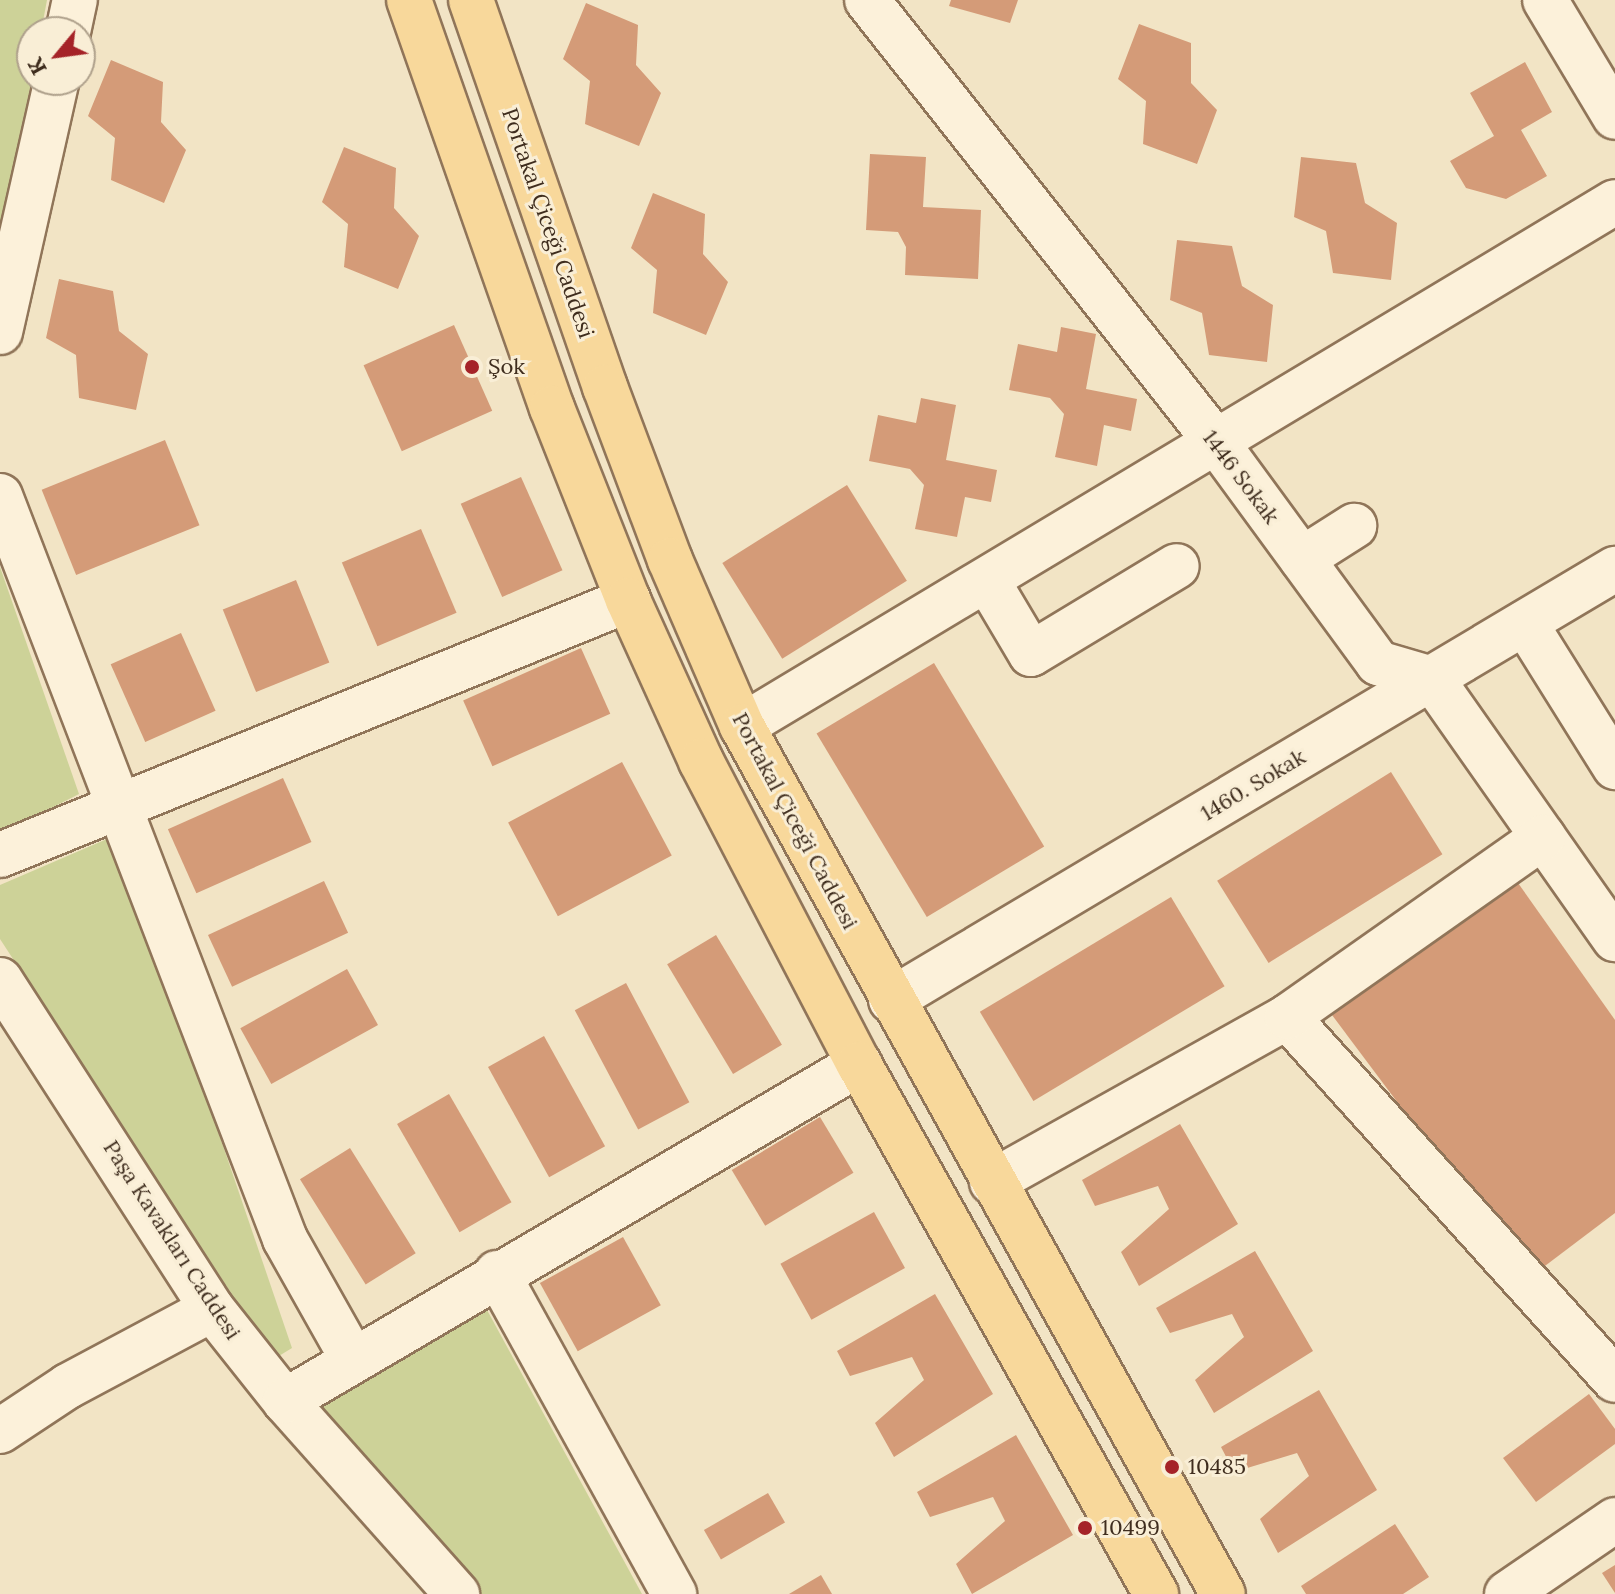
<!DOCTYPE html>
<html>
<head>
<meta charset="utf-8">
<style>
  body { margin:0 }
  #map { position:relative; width:1615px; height:1594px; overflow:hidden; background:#f2e4c5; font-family:Lora,serif }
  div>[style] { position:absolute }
  .green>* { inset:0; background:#cdd298 }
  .building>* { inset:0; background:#d49b78; transform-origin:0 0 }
  .roads { filter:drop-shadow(2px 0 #907559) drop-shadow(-2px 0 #907559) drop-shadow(0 2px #907559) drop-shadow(0 -2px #907559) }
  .minor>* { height:44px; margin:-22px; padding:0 22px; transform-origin:22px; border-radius:22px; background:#fcf1da }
  .major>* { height:44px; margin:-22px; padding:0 22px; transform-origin:22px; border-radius:22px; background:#f8d89b }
  .dots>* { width:22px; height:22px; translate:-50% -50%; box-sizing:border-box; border:4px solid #f9eed6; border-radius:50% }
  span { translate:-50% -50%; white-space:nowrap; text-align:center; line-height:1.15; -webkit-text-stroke:6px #f9eed6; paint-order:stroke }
  .street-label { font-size:22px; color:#3f2d1e }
  .poi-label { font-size:22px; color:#3f2d1e }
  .left { translate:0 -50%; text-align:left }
  .north { position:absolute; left:16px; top:16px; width:80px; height:80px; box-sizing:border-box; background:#f9eed6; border:2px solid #afa18c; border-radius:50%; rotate:241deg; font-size:22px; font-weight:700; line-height:32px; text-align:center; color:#3f2d1e }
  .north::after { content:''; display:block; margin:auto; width:28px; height:36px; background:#a52328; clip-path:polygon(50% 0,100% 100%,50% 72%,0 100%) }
</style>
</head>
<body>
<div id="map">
  <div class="green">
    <div style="clip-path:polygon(0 0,47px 0,41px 32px,32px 32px,32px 79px,0 232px)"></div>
    <div style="clip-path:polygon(0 567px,79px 794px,0 834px)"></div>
    <div style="clip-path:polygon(107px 839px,189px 1046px,292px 1348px,274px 1359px,0 939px,0 885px)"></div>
    <div style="clip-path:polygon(487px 1310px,642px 1594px,476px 1594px,315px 1409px)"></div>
  </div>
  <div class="building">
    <div style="clip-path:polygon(951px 0,1018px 0,1010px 23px,949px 6px)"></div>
    <div style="clip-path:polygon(586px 3px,638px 25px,636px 65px,661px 93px,639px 146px,585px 124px,590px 81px,563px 59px)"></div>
    <div style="clip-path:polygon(1139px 24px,1191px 43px,1191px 83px,1217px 110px,1197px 164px,1143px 144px,1146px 101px,1118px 79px)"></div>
    <div style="clip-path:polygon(111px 60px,163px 82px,161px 122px,186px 150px,164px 203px,111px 180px,115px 138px,88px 116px)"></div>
    <div style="clip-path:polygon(1525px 62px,1552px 112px,1521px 130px,1547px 176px,1506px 199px,1466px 188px,1450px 161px,1494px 136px,1470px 93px)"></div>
    <div style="clip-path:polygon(344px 147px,396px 168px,394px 208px,419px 236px,398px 289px,344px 267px,348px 224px,322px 202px)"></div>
    <div style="clip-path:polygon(870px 154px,926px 157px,923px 207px,981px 210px,978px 279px,905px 275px,906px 247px,898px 232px,866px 230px)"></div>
    <div style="clip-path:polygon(1301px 157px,1356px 163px,1365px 203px,1397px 223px,1391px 280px,1333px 273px,1326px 231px,1294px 217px)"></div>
    <div style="clip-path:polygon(653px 193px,705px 214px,703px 254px,728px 282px,706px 335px,653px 313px,657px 270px,631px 248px)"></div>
    <div style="clip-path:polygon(1177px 240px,1232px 246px,1242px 286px,1273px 305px,1267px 362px,1209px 355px,1202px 313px,1170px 300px)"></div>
    <div style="clip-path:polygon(59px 279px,113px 291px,119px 331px,148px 354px,136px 410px,79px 398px,76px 355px,46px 338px)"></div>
    <div style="left:454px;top:325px;width:94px;height:99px;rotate:66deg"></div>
    <div style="clip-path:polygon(1061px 327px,1096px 334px,1086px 389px,1137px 399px,1131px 431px,1104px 425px,1097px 466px,1055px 457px,1064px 414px,1050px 398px,1009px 390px,1018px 344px,1057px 352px)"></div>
    <div style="clip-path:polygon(921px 398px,956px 405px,946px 460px,997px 470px,991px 502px,965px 497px,957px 537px,915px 529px,924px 485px,910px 469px,869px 461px,878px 415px,916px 423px)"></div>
    <div style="left:165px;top:440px;width:92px;height:133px;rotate:68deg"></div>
    <div style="left:521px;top:477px;width:102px;height:66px;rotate:66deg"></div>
    <div style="left:847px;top:485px;width:113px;height:147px;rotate:58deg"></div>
    <div style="left:421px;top:529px;width:91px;height:86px;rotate:67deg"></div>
    <div style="left:296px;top:580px;width:89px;height:79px;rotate:68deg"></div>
    <div style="left:181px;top:633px;width:85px;height:77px;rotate:66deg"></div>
    <div style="left:581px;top:648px;width:72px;height:129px;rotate:66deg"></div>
    <div style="left:934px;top:663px;width:214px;height:137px;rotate:59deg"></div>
    <div style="left:622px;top:762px;width:106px;height:129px;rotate:62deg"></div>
    <div style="left:1391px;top:772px;width:97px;height:205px;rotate:58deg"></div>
    <div style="left:283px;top:778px;width:70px;height:126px;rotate:66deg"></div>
    <div style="clip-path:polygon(1506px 866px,1615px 1020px,1615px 1213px,1529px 1278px,1323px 1003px)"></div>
    <div style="left:324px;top:881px;width:57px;height:128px;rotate:65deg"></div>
    <div style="left:1171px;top:897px;width:104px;height:223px;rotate:59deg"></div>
    <div style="left:716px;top:935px;width:128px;height:57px;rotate:59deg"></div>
    <div style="left:347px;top:969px;width:64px;height:122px;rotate:61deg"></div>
    <div style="left:626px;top:983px;width:135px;height:58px;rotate:62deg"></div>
    <div style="left:544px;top:1036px;width:126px;height:64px;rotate:61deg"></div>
    <div style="left:449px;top:1094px;width:125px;height:60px;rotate:60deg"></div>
    <div style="left:820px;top:1117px;width:65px;height:103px;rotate:59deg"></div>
    <div style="clip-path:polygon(1180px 1124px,1238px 1224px,1139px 1286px,1121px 1252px,1169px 1209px,1158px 1186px,1095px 1206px,1082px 1180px)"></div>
    <div style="left:350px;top:1148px;width:124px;height:59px;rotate:58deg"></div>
    <div style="left:874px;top:1212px;width:64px;height:107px;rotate:61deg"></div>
    <div style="left:623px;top:1237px;width:78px;height:95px;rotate:61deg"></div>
    <div style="clip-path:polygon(1255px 1251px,1313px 1351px,1214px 1413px,1195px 1380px,1244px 1337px,1232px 1314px,1170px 1333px,1156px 1308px)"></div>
    <div style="clip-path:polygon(935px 1294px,993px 1394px,894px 1457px,875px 1423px,924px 1380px,912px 1357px,850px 1376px,837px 1351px)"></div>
    <div style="clip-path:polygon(1319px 1390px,1377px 1490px,1278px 1553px,1260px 1519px,1309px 1476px,1297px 1453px,1234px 1472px,1221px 1447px)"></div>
    <div style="clip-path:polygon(1589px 1394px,1615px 1429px,1615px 1444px,1536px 1502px,1503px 1458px)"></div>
    <div style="clip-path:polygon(1016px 1435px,1073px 1535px,972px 1594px,956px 1564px,1005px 1521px,993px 1497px,930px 1517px,917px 1492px)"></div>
    <div style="left:768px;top:1493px;width:34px;height:74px;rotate:60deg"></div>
    <div style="clip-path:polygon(1395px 1524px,1429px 1577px,1403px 1594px,1306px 1594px,1301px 1586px)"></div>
    <div style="clip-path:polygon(1615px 1565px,1615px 1593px,1602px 1573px)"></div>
    <div style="clip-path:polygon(821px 1575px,832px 1594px,789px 1594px)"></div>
  </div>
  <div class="roads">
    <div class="minor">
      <div style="left:867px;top:0;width:565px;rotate:51.69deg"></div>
      <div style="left:1217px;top:443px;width:273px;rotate:53.8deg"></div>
      <div style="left:1378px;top:663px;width:56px;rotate:16.5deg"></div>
      <div style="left:1432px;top:679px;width:318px;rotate:54.9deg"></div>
      <div style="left:1545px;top:0;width:136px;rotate:59.1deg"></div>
      <div style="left:68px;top:32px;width:33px;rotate:-78deg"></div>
      <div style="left:0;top:332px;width:258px;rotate:-77.3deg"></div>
      <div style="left:0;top:496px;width:796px;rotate:69.01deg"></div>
      <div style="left:285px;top:1239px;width:137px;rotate:60.6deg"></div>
      <div style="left:1302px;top:559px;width:62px;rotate:-32.4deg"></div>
      <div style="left:987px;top:580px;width:86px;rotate:59.3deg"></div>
      <div style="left:1031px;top:654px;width:170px;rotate:-31.1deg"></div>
      <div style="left:1525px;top:623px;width:170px;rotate:58deg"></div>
      <div style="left:742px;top:726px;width:1018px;rotate:-30.97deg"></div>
      <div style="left:0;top:855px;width:678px;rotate:-22.1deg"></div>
      <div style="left:0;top:980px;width:391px;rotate:57.2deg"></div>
      <div style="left:212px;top:1309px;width:117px;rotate:51.6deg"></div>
      <div style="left:285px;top:1401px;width:259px;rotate:48.3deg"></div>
      <div style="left:891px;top:1000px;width:843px;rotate:-30.77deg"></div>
      <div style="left:1287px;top:1017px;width:489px;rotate:47.9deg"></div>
      <div style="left:992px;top:1182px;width:338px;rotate:-29.2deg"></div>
      <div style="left:1287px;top:1017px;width:313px;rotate:-35.1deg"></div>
      <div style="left:497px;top:1273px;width:367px;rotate:61.1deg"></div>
      <div style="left:285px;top:1401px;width:666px;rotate:-30.42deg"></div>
      <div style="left:0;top:1431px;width:82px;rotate:-33.5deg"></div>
      <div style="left:68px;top:1386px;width:163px;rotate:-28.1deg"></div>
      <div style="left:1507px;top:1594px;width:131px;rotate:-34.4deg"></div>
    </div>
    <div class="major">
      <div style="left:409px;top:0;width:432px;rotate:70.7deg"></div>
      <div style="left:552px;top:408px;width:206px;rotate:68.4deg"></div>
      <div style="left:628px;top:600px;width:177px;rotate:65.6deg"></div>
      <div style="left:701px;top:761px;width:342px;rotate:62.5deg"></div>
      <div style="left:859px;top:1064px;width:608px;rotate:60.73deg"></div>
      <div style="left:471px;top:0;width:410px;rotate:70.9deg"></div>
      <div style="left:605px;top:387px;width:185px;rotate:69.4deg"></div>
      <div style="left:670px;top:560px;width:181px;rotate:66.6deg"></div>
      <div style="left:742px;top:726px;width:992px;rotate:61.01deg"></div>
    </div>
  </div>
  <div class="dots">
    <div style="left:472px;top:367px;background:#a52328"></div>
    <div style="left:1172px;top:1467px;background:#a52328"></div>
    <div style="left:1085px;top:1528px;background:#a52328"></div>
  </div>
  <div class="street-label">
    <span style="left:548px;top:223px;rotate:71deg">Portakal Çiceği Caddesi</span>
    <span style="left:1241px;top:477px;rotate:53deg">1446 Sokak</span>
    <span style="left:1253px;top:785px;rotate:-31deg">1460. Sokak</span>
    <span style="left:795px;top:821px;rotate:62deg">Portakal Çiceği Caddesi</span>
    <span style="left:172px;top:1240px;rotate:57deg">Paşa Kavakları Caddesi</span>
  </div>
  <div class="poi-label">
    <span class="left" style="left:488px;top:367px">Şok</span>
    <span class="left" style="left:1188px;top:1467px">10485</span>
    <span class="left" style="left:1101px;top:1528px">10499</span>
  </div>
  <div class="north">K</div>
</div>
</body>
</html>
